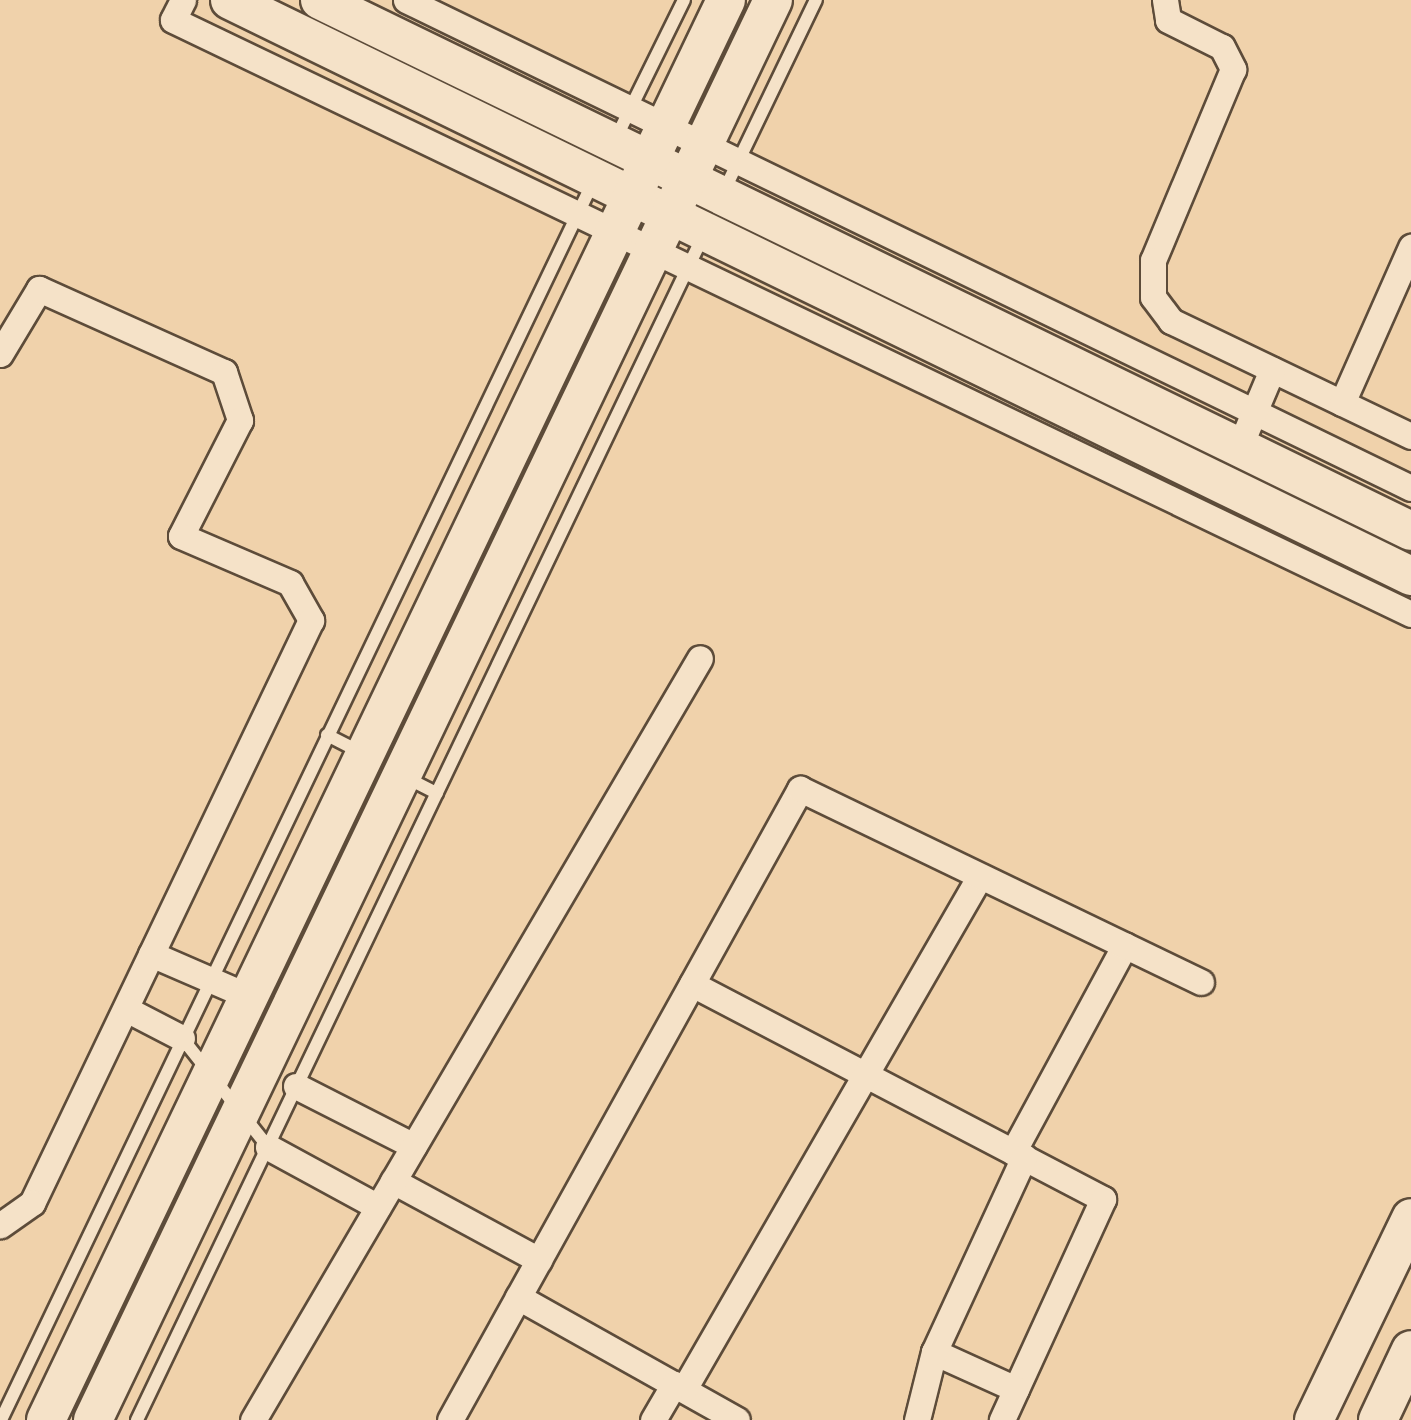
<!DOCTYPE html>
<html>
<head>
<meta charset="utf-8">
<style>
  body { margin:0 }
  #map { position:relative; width:1411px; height:1420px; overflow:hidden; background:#f0d2ab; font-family:Alegreya,serif }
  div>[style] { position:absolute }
  .roads { filter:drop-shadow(2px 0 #5d4c3a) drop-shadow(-2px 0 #5d4c3a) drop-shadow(0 2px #5d4c3a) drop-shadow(0 -2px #5d4c3a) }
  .lane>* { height:12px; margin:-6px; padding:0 6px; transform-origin:6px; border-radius:6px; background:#f5e2c8 }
  .street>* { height:25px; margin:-12.5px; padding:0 12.5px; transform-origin:12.5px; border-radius:12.5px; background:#f5e2c8 }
  .secondary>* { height:38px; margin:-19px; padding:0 19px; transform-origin:19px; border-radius:19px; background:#f5e2c8 }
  span { translate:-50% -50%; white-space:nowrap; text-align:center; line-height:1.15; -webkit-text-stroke:10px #f5e2c8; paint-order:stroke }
</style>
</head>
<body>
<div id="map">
  <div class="roads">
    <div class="lane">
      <div style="left:616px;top:138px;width:154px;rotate:-63.8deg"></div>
      <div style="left:724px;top:191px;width:212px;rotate:-64.3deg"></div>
      <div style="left:327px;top:735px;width:37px;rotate:27deg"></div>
      <div style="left:403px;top:776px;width:38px;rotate:27deg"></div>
      <div style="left:182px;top:1038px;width:139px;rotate:51.7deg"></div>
      <div style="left:1px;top:1420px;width:1372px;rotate:-64.44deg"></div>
      <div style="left:137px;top:1420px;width:1312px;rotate:-64.45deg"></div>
    </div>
    <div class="street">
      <div style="left:183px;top:0;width:22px;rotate:117deg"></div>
      <div style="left:173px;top:20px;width:1373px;rotate:25.63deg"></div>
      <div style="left:406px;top:0;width:1117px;rotate:25.9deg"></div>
      <div style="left:1165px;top:0;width:20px;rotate:81deg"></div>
      <div style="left:1168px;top:20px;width:60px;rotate:26.6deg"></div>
      <div style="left:1222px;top:47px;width:25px;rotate:63deg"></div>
      <div style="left:1233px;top:69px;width:207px;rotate:112.7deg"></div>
      <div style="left:1153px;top:260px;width:37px;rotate:90deg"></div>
      <div style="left:1153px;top:297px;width:30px;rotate:53deg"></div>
      <div style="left:1171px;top:321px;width:266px;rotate:25.6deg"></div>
      <div style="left:0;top:354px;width:76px;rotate:-59deg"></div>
      <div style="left:39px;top:289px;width:203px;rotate:24.2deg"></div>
      <div style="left:224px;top:372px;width:51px;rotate:71.6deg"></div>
      <div style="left:240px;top:420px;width:130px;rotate:117deg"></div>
      <div style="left:181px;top:536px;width:119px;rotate:23.3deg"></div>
      <div style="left:290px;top:583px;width:43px;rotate:60.4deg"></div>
      <div style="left:311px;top:620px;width:646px;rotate:115.57deg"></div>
      <div style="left:32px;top:1203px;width:39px;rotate:145deg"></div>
      <div style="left:1342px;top:403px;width:171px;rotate:-66.1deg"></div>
      <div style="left:1239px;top:448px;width:85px;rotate:-67.1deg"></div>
      <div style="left:151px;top:954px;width:106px;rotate:23.4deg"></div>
      <div style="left:692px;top:984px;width:464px;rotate:27.6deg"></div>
      <div style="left:1103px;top:1199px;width:243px;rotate:114.6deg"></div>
      <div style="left:126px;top:1009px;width:63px;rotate:27.4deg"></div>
      <div style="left:296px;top:1086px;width:132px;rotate:27deg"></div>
      <div style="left:268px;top:1147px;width:125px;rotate:28.6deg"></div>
      <div style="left:1013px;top:1152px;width:235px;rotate:-61.6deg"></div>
      <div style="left:393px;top:1181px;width:166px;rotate:28.4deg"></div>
      <div style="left:518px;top:1297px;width:251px;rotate:29.3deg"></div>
      <div style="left:934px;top:1352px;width:90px;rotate:24.3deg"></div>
      <div style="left:684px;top:1389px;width:592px;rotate:-60.02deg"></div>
      <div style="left:253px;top:1420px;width:883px;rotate:-59.6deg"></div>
      <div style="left:450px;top:1420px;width:722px;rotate:-60.98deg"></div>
      <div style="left:800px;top:789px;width:445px;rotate:25.7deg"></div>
      <div style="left:653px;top:1420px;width:42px;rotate:-59.7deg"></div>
      <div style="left:917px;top:1420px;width:70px;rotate:-76deg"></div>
      <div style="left:934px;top:1352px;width:215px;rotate:-65.2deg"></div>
    </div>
    <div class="secondary">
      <div style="left:230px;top:0;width:1314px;rotate:26deg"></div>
      <div style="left:320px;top:0;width:1213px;rotate:25.95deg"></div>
      <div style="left:46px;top:1420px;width:1574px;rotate:-64.41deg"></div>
      <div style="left:93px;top:1420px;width:1574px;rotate:-64.41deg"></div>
      <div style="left:1314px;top:1420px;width:224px;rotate:-64.3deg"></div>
      <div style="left:1378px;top:1420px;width:77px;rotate:-64.8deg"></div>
    </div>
  </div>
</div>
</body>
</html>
